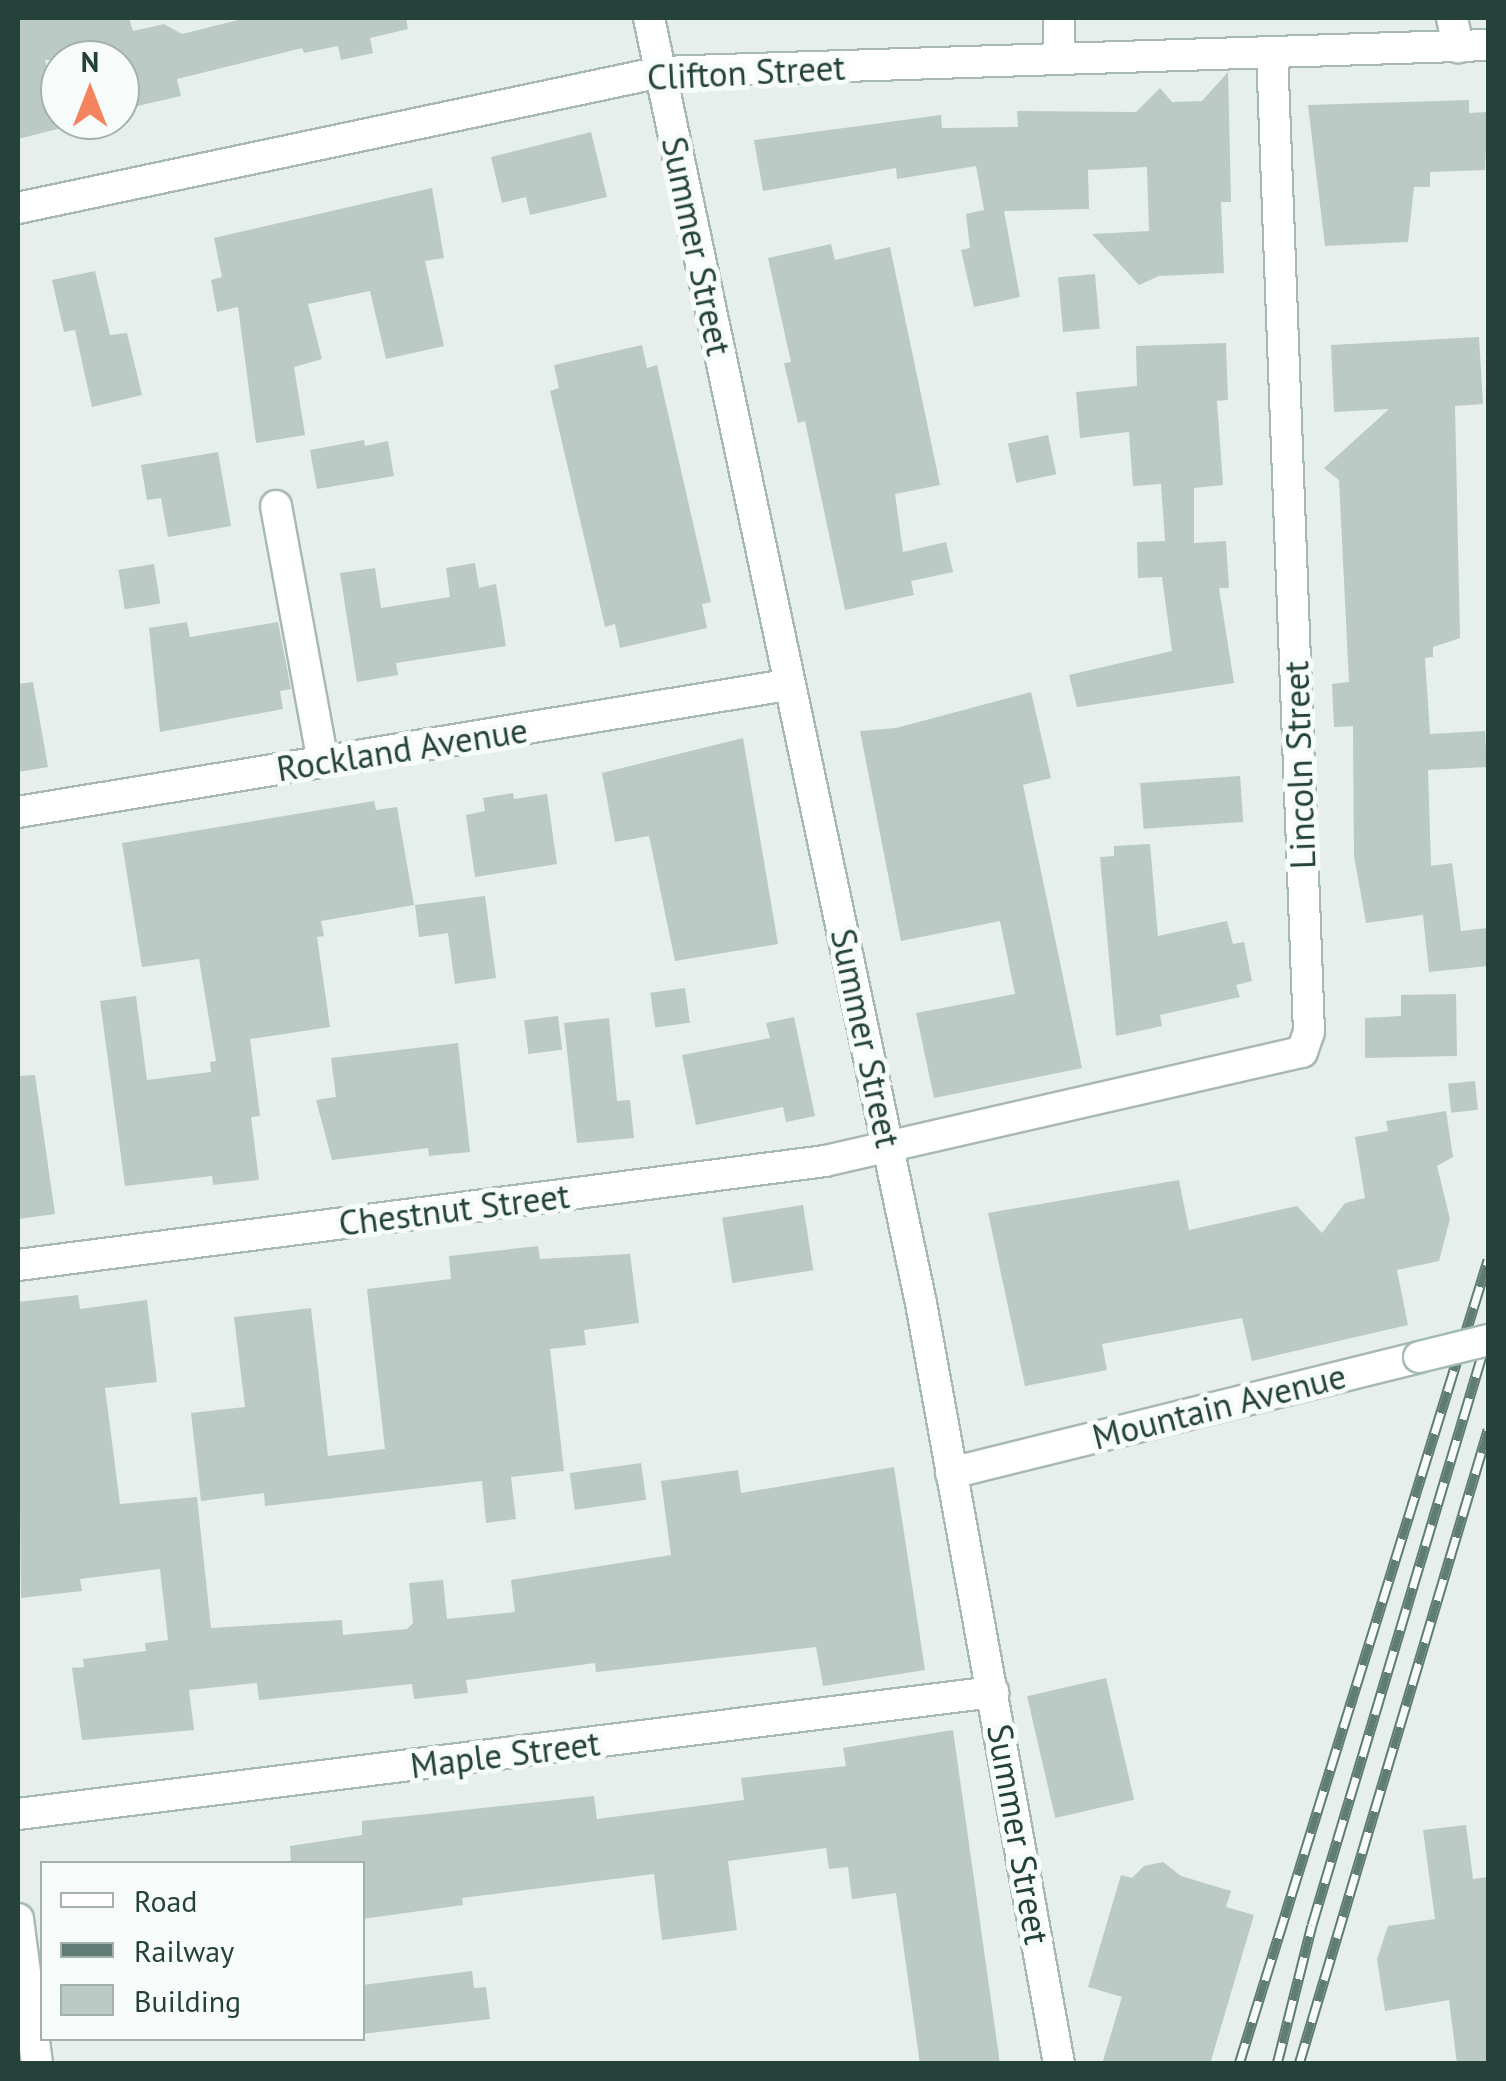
<!DOCTYPE html>
<html>
<head>
<meta charset="utf-8">
<style>
  body { margin:0 }
  #map { position:relative; width:1506px; height:2081px; overflow:hidden; background:#e6efeb; font-family:"PT Sans",sans-serif }
  div>[style] { position:absolute }
  .building>* { inset:0; background:#bbcac4; transform-origin:0 0 }
  .roads { filter:drop-shadow(2px 0 #a8b8b2) drop-shadow(-2px 0 #a8b8b2) drop-shadow(0 2px #a8b8b2) drop-shadow(0 -2px #a8b8b2) }
  .street>* { height:30px; margin:-15px; padding:0 15px; transform-origin:15px; border-radius:15px; background:#fff }
  .secondary>* { height:30px; margin:-15px; padding:0 15px; transform-origin:15px; border-radius:15px; background:#fff }
  .rail>* { height:11px; margin-top:-5.5px; transform-origin:0; background:repeating-linear-gradient(90deg,#f7fbf9 0 22px,#5f7d75 0 44px); box-sizing:border-box; border-block:2px solid #5f7d75 }
  .bridges { filter:drop-shadow(2px 0 #a4bbb3) drop-shadow(-2px 0 #a4bbb3) drop-shadow(0 2px #a4bbb3) drop-shadow(0 -2px #a4bbb3) }
  .secondary-bridge>* { height:30px; margin:-15px; padding:0 15px; transform-origin:15px; border-radius:15px; background:#fff }
  span { translate:-50% -50%; white-space:nowrap; text-align:center; line-height:1.15; -webkit-text-stroke:10px #f7fbf9; paint-order:stroke }
  .street-label { font-size:35px; color:#24423a }
  .frame { position:absolute; inset:0; border:20px solid #24423a; pointer-events:none }
  .legend { position:absolute; left:40px; top:1861px; width:325px; height:180px; box-sizing:border-box; background:#f7fbf9; border:2px solid #a3b1ad; margin:0; padding:12px 18px; list-style:none; font-size:30px; color:#24423a }
  .legend li { display:flex; align-items:center; gap:20px; height:50px }
  .legend b { width:50px; border:2px solid #a3b1ad }
  .north { position:absolute; left:40px; top:40px; width:100px; height:100px; box-sizing:border-box; background:#f7fbf9; border:2px solid #a3b1ad; border-radius:50%; rotate:0deg; font-size:28px; font-weight:700; line-height:40px; text-align:center; color:#24423a }
  .north::after { content:''; display:block; margin:auto; width:35px; height:45px; background:#f4845f; clip-path:polygon(50% 0,100% 100%,50% 72%,0 100%) }
</style>
</head>
<body>
<div id="map">
  <div class="building">
    <div style="clip-path:polygon(18px 18px,129px 18px,133px 31px,164px 24px,182px 34px,246px 18px,406px 18px,408px 29px,370px 38px,373px 53px,341px 60px,338px 46px,304px 53px,302px 48px,177px 79px,181px 96px,120px 110px,120px 60px,45px 60px,61px 128px,18px 139px)"></div>
    <div style="clip-path:polygon(1228px 72px,1231px 202px,1221px 202px,1224px 273px,1159px 276px,1139px 285px,1092px 234px,1149px 231px,1147px 167px,1088px 170px,1089px 209px,1004px 211px,1020px 297px,974px 307px,961px 250px,970px 248px,966px 214px,984px 210px,976px 166px,897px 179px,896px 168px,763px 191px,754px 140px,941px 115px,942px 128px,1018px 127px,1017px 111px,1136px 112px,1160px 88px,1172px 102px,1202px 101px)"></div>
    <div style="clip-path:polygon(1469px 100px,1469px 113px,1488px 112px,1485px 170px,1430px 172px,1430px 187px,1414px 187px,1408px 242px,1325px 246px,1308px 105px)"></div>
    <div style="clip-path:polygon(591px 132px,607px 197px,530px 215px,526px 197px,502px 203px,491px 157px)"></div>
    <div style="clip-path:polygon(432px 188px,444px 258px,425px 261px,444px 346px,386px 359px,370px 291px,308px 304px,322px 359px,294px 367px,305px 435px,256px 443px,238px 307px,217px 312px,211px 280px,222px 277px,214px 238px)"></div>
    <div style="clip-path:polygon(831px 244px,835px 260px,890px 247px,940px 485px,895px 494px,903px 552px,946px 542px,953px 572px,911px 581px,914px 595px,845px 610px,805px 421px,798px 423px,784px 363px,791px 362px,768px 258px)"></div>
    <div style="clip-path:polygon(95px 271px,110px 335px,127px 333px,142px 395px,92px 407px,75px 330px,64px 332px,52px 280px)"></div>
    <div style="left:1095px;top:274px;width:55px;height:37px;rotate:85deg"></div>
    <div style="clip-path:polygon(1479px 337px,1483px 404px,1455px 406px,1460px 638px,1433px 647px,1433px 657px,1425px 658px,1430px 734px,1485px 731px,1487px 767px,1428px 770px,1431px 866px,1452px 863px,1461px 931px,1488px 928px,1488px 966px,1429px 972px,1423px 915px,1366px 923px,1354px 856px,1353px 726px,1334px 727px,1332px 684px,1349px 682px,1339px 480px,1324px 468px,1389px 409px,1334px 412px,1331px 345px)"></div>
    <div style="clip-path:polygon(1226px 343px,1228px 400px,1217px 401px,1223px 485px,1194px 488px,1194px 543px,1226px 541px,1229px 588px,1219px 588px,1234px 683px,1077px 707px,1069px 675px,1172px 651px,1162px 577px,1138px 578px,1137px 542px,1165px 541px,1161px 484px,1133px 486px,1129px 432px,1080px 438px,1076px 392px,1137px 386px,1136px 346px)"></div>
    <div style="clip-path:polygon(642px 345px,647px 368px,657px 365px,711px 602px,702px 604px,707px 628px,620px 648px,615px 624px,605px 627px,550px 391px,559px 388px,554px 365px)"></div>
    <div style="left:1048px;top:435px;width:40px;height:41px;rotate:78deg"></div>
    <div style="clip-path:polygon(364px 440px,365px 446px,388px 441px,394px 476px,317px 489px,310px 450px)"></div>
    <div style="clip-path:polygon(218px 452px,231px 526px,168px 537px,161px 498px,147px 500px,141px 465px)"></div>
    <div style="clip-path:polygon(475px 563px,479px 588px,496px 584px,506px 646px,396px 663px,398px 675px,357px 682px,340px 573px,375px 568px,381px 608px,450px 597px,446px 568px)"></div>
    <div style="left:154px;top:564px;width:40px;height:36px;rotate:81deg"></div>
    <div style="clip-path:polygon(187px 622px,190px 637px,278px 622px,291px 689px,280px 691px,283px 709px,160px 732px,149px 628px)"></div>
    <div style="clip-path:polygon(33px 682px,48px 767px,18px 772px,18px 684px)"></div>
    <div style="clip-path:polygon(1031px 692px,1051px 778px,1023px 785px,1082px 1068px,934px 1098px,916px 1013px,1015px 994px,1000px 921px,901px 941px,860px 731px,896px 728px)"></div>
    <div style="clip-path:polygon(743px 738px,778px 944px,675px 961px,649px 836px,615px 842px,602px 773px)"></div>
    <div style="left:1240px;top:776px;width:46px;height:100px;rotate:86deg"></div>
    <div style="clip-path:polygon(513px 793px,514px 799px,547px 794px,557px 864px,475px 877px,466px 815px,485px 811px,483px 798px)"></div>
    <div style="clip-path:polygon(374px 801px,376px 810px,397px 807px,414px 905px,321px 921px,324px 936px,317px 937px,330px 1027px,250px 1039px,260px 1116px,251px 1117px,259px 1180px,213px 1185px,212px 1176px,125px 1186px,100px 1001px,136px 996px,147px 1080px,211px 1072px,210px 1062px,216px 1061px,199px 959px,142px 967px,122px 843px)"></div>
    <div style="clip-path:polygon(1150px 844px,1158px 936px,1227px 921px,1233px 944px,1244px 942px,1252px 981px,1236px 985px,1240px 997px,1160px 1015px,1162px 1026px,1116px 1036px,1100px 857px,1114px 856px,1114px 846px)"></div>
    <div style="clip-path:polygon(485px 896px,496px 978px,455px 984px,448px 933px,419px 937px,415px 905px)"></div>
    <div style="left:685px;top:988px;width:35px;height:35px;rotate:82deg"></div>
    <div style="clip-path:polygon(1456px 994px,1457px 1056px,1365px 1058px,1365px 1018px,1401px 1016px,1401px 995px)"></div>
    <div style="left:558px;top:1016px;width:34px;height:34px;rotate:83deg"></div>
    <div style="clip-path:polygon(794px 1017px,815px 1116px,786px 1122px,783px 1107px,696px 1125px,682px 1055px,770px 1038px,766px 1023px)"></div>
    <div style="clip-path:polygon(609px 1018px,617px 1101px,630px 1100px,634px 1138px,577px 1143px,564px 1023px)"></div>
    <div style="clip-path:polygon(458px 1043px,470px 1152px,429px 1156px,428px 1148px,332px 1160px,316px 1100px,336px 1097px,331px 1058px)"></div>
    <div style="clip-path:polygon(35px 1075px,55px 1214px,18px 1219px,18px 1076px)"></div>
    <div style="left:1475px;top:1081px;width:29px;height:27px;rotate:84deg"></div>
    <div style="clip-path:polygon(1446px 1111px,1453px 1157px,1437px 1166px,1450px 1219px,1439px 1261px,1397px 1270px,1408px 1325px,1252px 1361px,1242px 1318px,1102px 1344px,1107px 1370px,1025px 1386px,988px 1213px,1179px 1180px,1189px 1230px,1297px 1206px,1322px 1233px,1345px 1203px,1365px 1198px,1355px 1137px,1388px 1131px,1386px 1121px)"></div>
    <div style="left:803px;top:1205px;width:66px;height:82px;rotate:81deg"></div>
    <div style="clip-path:polygon(538px 1246px,540px 1259px,630px 1254px,639px 1323px,584px 1330px,586px 1345px,550px 1349px,564px 1471px,511px 1477px,516px 1519px,486px 1523px,482px 1481px,265px 1506px,264px 1493px,201px 1501px,191px 1413px,245px 1407px,234px 1317px,311px 1308px,328px 1456px,385px 1449px,367px 1289px,451px 1279px,449px 1256px)"></div>
    <div style="clip-path:polygon(78px 1295px,80px 1309px,147px 1300px,157px 1382px,105px 1388px,120px 1504px,197px 1497px,211px 1628px,342px 1620px,343px 1635px,407px 1629px,413px 1623px,409px 1583px,443px 1580px,447px 1619px,515px 1612px,511px 1580px,671px 1555px,661px 1481px,738px 1470px,741px 1493px,894px 1467px,925px 1670px,823px 1686px,816px 1647px,596px 1672px,595px 1663px,466px 1680px,468px 1693px,414px 1699px,412px 1684px,259px 1700px,257px 1683px,189px 1690px,194px 1730px,82px 1740px,72px 1668px,84px 1667px,83px 1659px,146px 1651px,145px 1643px,168px 1640px,160px 1569px,80px 1579px,82px 1591px,21px 1598px,18px 1302px)"></div>
    <div style="left:641px;top:1463px;width:37px;height:72px;rotate:82deg"></div>
    <div style="left:1106px;top:1678px;width:125px;height:81px;rotate:77deg"></div>
    <div style="clip-path:polygon(953px 1730px,1000px 2064px,920px 2064px,896px 1893px,852px 1899px,848px 1867px,829px 1869px,826px 1848px,728px 1861px,737px 1930px,662px 1940px,654px 1874px,462px 1898px,463px 1905px,362px 1919px,362px 1864px,291px 1864px,290px 1846px,362px 1835px,362px 1821px,594px 1796px,597px 1819px,744px 1800px,741px 1778px,846px 1766px,843px 1748px)"></div>
    <div style="clip-path:polygon(1466px 1825px,1473px 1879px,1488px 1877px,1488px 2064px,1457px 2064px,1449px 2000px,1385px 2011px,1377px 1959px,1388px 1926px,1435px 1919px,1423px 1830px)"></div>
    <div style="clip-path:polygon(1163px 1862px,1181px 1876px,1231px 1891px,1226px 1907px,1254px 1915px,1210px 2064px,1102px 2064px,1122px 1997px,1088px 1987px,1121px 1875px,1132px 1878px,1144px 1866px)"></div>
    <div style="clip-path:polygon(472px 1971px,474px 1988px,486px 1987px,490px 2019px,362px 2034px,362px 1985px)"></div>
  </div>
  <div class="roads">
    <div class="street">
      <div style="left:1452px;top:18px;width:30px;rotate:78deg"></div>
      <div style="left:1059px;top:59px;width:41px;rotate:-90deg"></div>
      <div style="left:276px;top:506px;width:260px;rotate:79.6deg"></div>
      <div style="left:18px;top:812px;width:779px;rotate:-9.38deg"></div>
      <div style="left:18px;top:1265px;width:814px;rotate:-7.34deg"></div>
      <div style="left:825px;top:1161px;width:489px;rotate:-12.9deg"></div>
      <div style="left:1302px;top:1052px;width:21px;rotate:-71deg"></div>
      <div style="left:1309px;top:1032px;width:981px;rotate:-92.16deg"></div>
      <div style="left:18px;top:1919px;width:146px;rotate:82.5deg"></div>
    </div>
    <div class="secondary">
      <div style="left:649px;top:18px;width:1313px;rotate:78.05deg"></div>
      <div style="left:921px;top:1303px;width:773px;rotate:79.72deg"></div>
      <div style="left:18px;top:208px;width:657px;rotate:-11.94deg"></div>
      <div style="left:661px;top:72px;width:827px;rotate:-1.87deg"></div>
      <div style="left:951px;top:1473px;width:482px;rotate:-13.9deg"></div>
      <div style="left:18px;top:1814px;width:983px;rotate:-7.13deg"></div>
    </div>
  </div>
  <div class="rail">
    <div style="left:1239px;top:2064px;width:842px;rotate:-72.79deg"></div>
    <div style="left:1277px;top:2064px;width:143px;rotate:-75.9deg"></div>
    <div style="left:1312px;top:1925px;width:616px;rotate:-73.39deg"></div>
    <div style="left:1299px;top:2064px;width:662px;rotate:-73.4deg"></div>
  </div>
  <div class="bridges">
    <div class="secondary-bridge">
      <div style="left:1419px;top:1357px;width:71px;rotate:-13.8deg"></div>
    </div>
  </div>
  <div class="street-label">
    <span style="left:746px;top:72px;rotate:-3deg">Clifton Street</span>
    <span style="left:697px;top:246px;rotate:78deg">Summer Street</span>
    <span style="left:402px;top:749px;rotate:-9deg">Rockland Avenue</span>
    <span style="left:1299px;top:765px;rotate:-92deg">Lincoln Street</span>
    <span style="left:866px;top:1038px;rotate:78deg">Summer Street</span>
    <span style="left:454px;top:1209px;rotate:-7deg">Chestnut Street</span>
    <span style="left:1219px;top:1406px;rotate:-14deg">Mountain Avenue</span>
    <span style="left:505px;top:1754px;rotate:-7deg">Maple Street</span>
    <span style="left:1019px;top:1834px;rotate:80deg">Summer Street</span>
  </div>
  <div class="frame"></div>
  <ul class="legend">
  <li><b style="height:12px;background:#fff"></b>Road</li>
  <li><b style="height:12px;background:#5f7d75"></b>Railway</li>
  <li><b style="height:28px;background:#bbcac4"></b>Building</li>
  </ul>
  <div class="north">N</div>
</div>
</body>
</html>
